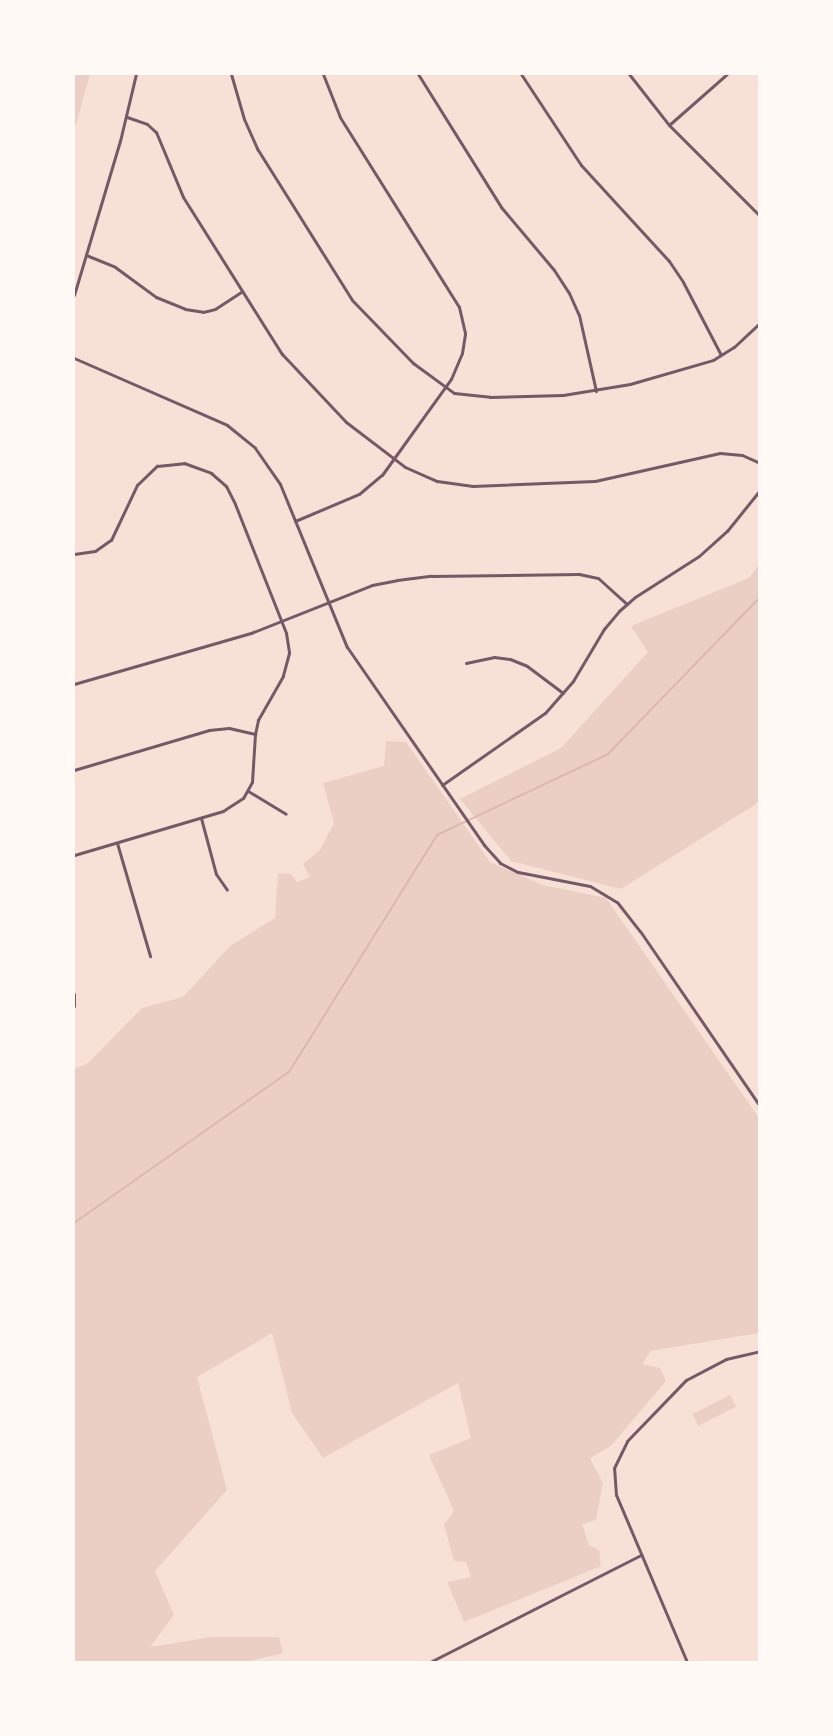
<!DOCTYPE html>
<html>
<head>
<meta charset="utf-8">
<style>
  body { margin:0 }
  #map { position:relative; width:833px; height:1736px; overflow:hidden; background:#f7e1d7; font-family:"Playfair Display",serif }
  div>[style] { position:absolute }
  .green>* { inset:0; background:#ebcfc5; transform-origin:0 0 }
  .stream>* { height:2px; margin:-1px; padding:0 1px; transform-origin:1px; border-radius:1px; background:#dcb8b0 }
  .minor>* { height:3px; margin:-1.5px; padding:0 1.5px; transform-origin:1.5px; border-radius:1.5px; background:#755966 }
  span { translate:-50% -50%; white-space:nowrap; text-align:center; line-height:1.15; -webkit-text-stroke:4.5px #fffaf5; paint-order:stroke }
  .frame { position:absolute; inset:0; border:75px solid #fffaf5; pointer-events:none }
</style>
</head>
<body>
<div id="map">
  <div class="green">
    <div style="clip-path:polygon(74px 74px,90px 74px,74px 132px)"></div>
    <div style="clip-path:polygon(759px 564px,759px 802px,621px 889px,511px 861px,460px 799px,561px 748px,648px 652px,631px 626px,749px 578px)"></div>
    <div style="clip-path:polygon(386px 741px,406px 742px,490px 862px,543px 885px,606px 898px,759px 1118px,759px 1333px,651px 1351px,642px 1364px,660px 1368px,666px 1381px,611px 1446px,590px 1458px,603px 1483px,596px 1520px,582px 1524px,589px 1545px,599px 1550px,601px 1566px,464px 1622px,447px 1582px,471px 1577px,466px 1562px,454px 1561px,444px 1525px,454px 1511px,429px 1455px,471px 1438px,458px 1383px,323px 1458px,292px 1413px,272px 1333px,197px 1377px,227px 1490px,155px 1571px,174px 1615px,150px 1647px,211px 1637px,279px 1637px,283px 1653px,246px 1662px,74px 1662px,74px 1069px,88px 1063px,142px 1008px,183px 997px,230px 946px,275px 918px,278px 873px,291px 874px,297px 882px,310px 877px,303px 864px,320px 850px,334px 823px,323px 783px,384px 766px)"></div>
    <div style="left:730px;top:1395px;width:13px;height:42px;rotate:63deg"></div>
  </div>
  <div class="stream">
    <div style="left:74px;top:1223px;width:263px;rotate:-35.1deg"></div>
    <div style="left:289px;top:1072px;width:279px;rotate:-58deg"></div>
    <div style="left:437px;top:835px;width:189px;rotate:-25.3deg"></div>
    <div style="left:608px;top:754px;width:219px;rotate:-45.9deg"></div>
  </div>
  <div class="minor">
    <div style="left:231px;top:74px;width:47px;rotate:73.9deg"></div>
    <div style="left:244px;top:119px;width:34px;rotate:66deg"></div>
    <div style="left:258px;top:150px;width:177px;rotate:57.9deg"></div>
    <div style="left:352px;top:300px;width:88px;rotate:45.9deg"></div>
    <div style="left:413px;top:363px;width:51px;rotate:36.2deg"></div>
    <div style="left:454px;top:393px;width:36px;rotate:6deg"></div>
    <div style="left:490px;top:397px;width:73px;rotate:-1.6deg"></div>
    <div style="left:563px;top:395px;width:68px;rotate:-9.3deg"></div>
    <div style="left:630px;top:384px;width:86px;rotate:-16.1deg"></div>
    <div style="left:713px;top:360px;width:25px;rotate:-32deg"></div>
    <div style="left:734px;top:347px;width:35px;rotate:-43deg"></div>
    <div style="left:418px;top:74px;width:157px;rotate:58deg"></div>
    <div style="left:501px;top:207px;width:82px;rotate:49.9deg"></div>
    <div style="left:554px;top:270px;width:27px;rotate:57deg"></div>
    <div style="left:569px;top:293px;width:24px;rotate:66deg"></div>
    <div style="left:579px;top:315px;width:78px;rotate:77.4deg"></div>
    <div style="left:521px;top:74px;width:109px;rotate:56.6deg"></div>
    <div style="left:581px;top:165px;width:130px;rotate:47.5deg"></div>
    <div style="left:669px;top:261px;width:25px;rotate:56deg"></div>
    <div style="left:683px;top:282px;width:82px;rotate:62.5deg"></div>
    <div style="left:629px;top:74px;width:65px;rotate:51.9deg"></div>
    <div style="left:669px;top:125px;width:129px;rotate:45deg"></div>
    <div style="left:127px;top:117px;width:21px;rotate:19deg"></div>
    <div style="left:147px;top:124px;width:12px;rotate:42deg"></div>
    <div style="left:156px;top:132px;width:70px;rotate:67.4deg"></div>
    <div style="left:183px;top:197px;width:186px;rotate:57.8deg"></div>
    <div style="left:282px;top:354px;width:93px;rotate:46.7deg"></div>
    <div style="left:346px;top:422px;width:74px;rotate:37.3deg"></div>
    <div style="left:405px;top:467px;width:35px;rotate:24deg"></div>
    <div style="left:437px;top:481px;width:36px;rotate:8deg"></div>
    <div style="left:473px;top:486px;width:122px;rotate:-2.3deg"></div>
    <div style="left:595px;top:481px;width:128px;rotate:-12.6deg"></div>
    <div style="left:720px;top:453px;width:22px;rotate:5deg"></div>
    <div style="left:742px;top:455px;width:20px;rotate:24deg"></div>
    <div style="left:669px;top:125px;width:77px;rotate:-41.3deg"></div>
    <div style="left:86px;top:255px;width:31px;rotate:22deg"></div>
    <div style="left:115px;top:267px;width:51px;rotate:36.2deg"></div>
    <div style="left:156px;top:297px;width:31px;rotate:22deg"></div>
    <div style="left:185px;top:309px;width:18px;rotate:9deg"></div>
    <div style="left:203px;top:312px;width:12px;rotate:-14deg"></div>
    <div style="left:215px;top:309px;width:31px;rotate:-33deg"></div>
    <div style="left:74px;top:295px;width:161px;rotate:-73.4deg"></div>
    <div style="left:120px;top:141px;width:69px;rotate:-76.6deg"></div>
    <div style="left:74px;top:358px;width:167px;rotate:23.6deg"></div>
    <div style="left:227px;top:425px;width:36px;rotate:39deg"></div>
    <div style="left:255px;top:448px;width:44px;rotate:55.2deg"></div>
    <div style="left:280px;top:484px;width:176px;rotate:67.7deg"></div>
    <div style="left:347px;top:647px;width:241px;rotate:55.3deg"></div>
    <div style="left:484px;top:845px;width:24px;rotate:48deg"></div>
    <div style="left:500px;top:863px;width:20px;rotate:27deg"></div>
    <div style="left:518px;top:872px;width:73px;rotate:11deg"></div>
    <div style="left:590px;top:886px;width:31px;rotate:31deg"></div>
    <div style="left:617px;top:902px;width:37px;rotate:52deg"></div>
    <div style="left:640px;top:931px;width:212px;rotate:55.6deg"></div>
    <div style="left:295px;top:521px;width:69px;rotate:-22.9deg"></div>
    <div style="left:359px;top:494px;width:30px;rotate:-40deg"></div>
    <div style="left:382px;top:475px;width:118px;rotate:-54.3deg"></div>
    <div style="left:451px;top:379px;width:28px;rotate:-67deg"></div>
    <div style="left:462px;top:353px;width:20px;rotate:-81deg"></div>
    <div style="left:465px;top:333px;width:27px;rotate:-103deg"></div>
    <div style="left:459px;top:307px;width:224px;rotate:-122.1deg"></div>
    <div style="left:340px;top:117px;width:46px;rotate:-111.6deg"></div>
    <div style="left:74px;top:554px;width:21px;rotate:-8deg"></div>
    <div style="left:95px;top:551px;width:19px;rotate:-35deg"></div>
    <div style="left:111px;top:540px;width:61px;rotate:-64.7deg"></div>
    <div style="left:137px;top:485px;width:28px;rotate:-44deg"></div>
    <div style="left:157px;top:466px;width:27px;rotate:-6deg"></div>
    <div style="left:184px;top:463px;width:29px;rotate:20deg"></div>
    <div style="left:211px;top:473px;width:20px;rotate:41deg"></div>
    <div style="left:226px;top:486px;width:20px;rotate:63deg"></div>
    <div style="left:235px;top:504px;width:139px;rotate:68.4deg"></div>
    <div style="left:286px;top:633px;width:20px;rotate:81deg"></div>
    <div style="left:289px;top:653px;width:24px;rotate:105deg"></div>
    <div style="left:283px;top:676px;width:51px;rotate:119.6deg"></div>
    <div style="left:258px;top:720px;width:14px;rotate:102deg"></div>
    <div style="left:255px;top:734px;width:48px;rotate:93.6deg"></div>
    <div style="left:252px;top:782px;width:18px;rotate:119deg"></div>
    <div style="left:243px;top:798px;width:24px;rotate:147deg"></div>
    <div style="left:223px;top:811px;width:155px;rotate:163.5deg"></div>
    <div style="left:466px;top:663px;width:29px;rotate:-12deg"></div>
    <div style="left:494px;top:657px;width:16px;rotate:7deg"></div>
    <div style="left:510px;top:659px;width:18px;rotate:22deg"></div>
    <div style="left:527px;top:666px;width:45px;rotate:36.9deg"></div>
    <div style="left:74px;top:684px;width:184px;rotate:-16.1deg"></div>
    <div style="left:251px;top:633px;width:130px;rotate:-21.6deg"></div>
    <div style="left:372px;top:585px;width:25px;rotate:-11deg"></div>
    <div style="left:397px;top:580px;width:34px;rotate:-7deg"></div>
    <div style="left:431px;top:576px;width:148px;rotate:-0.8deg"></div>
    <div style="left:579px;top:574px;width:19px;rotate:12deg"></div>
    <div style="left:598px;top:578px;width:39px;rotate:42deg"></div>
    <div style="left:74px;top:770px;width:141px;rotate:-16.5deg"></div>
    <div style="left:209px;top:730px;width:20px;rotate:-6deg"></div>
    <div style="left:229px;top:728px;width:27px;rotate:13deg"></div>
    <div style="left:442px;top:785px;width:126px;rotate:-35deg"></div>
    <div style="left:545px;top:713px;width:43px;rotate:-48.8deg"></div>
    <div style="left:573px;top:681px;width:61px;rotate:-59.2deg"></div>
    <div style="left:604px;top:629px;width:23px;rotate:-50deg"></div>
    <div style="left:619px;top:611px;width:21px;rotate:-41deg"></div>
    <div style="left:635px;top:597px;width:76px;rotate:-32.6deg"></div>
    <div style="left:699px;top:556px;width:38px;rotate:-42deg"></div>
    <div style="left:727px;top:531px;width:53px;rotate:-51.2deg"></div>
    <div style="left:248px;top:791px;width:44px;rotate:31.2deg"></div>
    <div style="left:201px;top:818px;width:58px;rotate:75deg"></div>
    <div style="left:216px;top:874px;width:19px;rotate:55deg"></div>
    <div style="left:117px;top:843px;width:118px;rotate:73.7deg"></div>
    <div style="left:74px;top:994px;width:12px;rotate:90deg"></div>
    <div style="left:430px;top:1662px;width:237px;rotate:-26.9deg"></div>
    <div style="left:687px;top:1662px;width:181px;rotate:-113deg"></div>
    <div style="left:616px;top:1495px;width:27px;rotate:-94deg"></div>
    <div style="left:614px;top:1468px;width:30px;rotate:-64deg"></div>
    <div style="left:627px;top:1441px;width:85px;rotate:-46deg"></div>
    <div style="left:686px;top:1380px;width:45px;rotate:-27.7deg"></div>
    <div style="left:726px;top:1359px;width:35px;rotate:-13deg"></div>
  </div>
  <div class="frame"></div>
</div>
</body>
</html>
